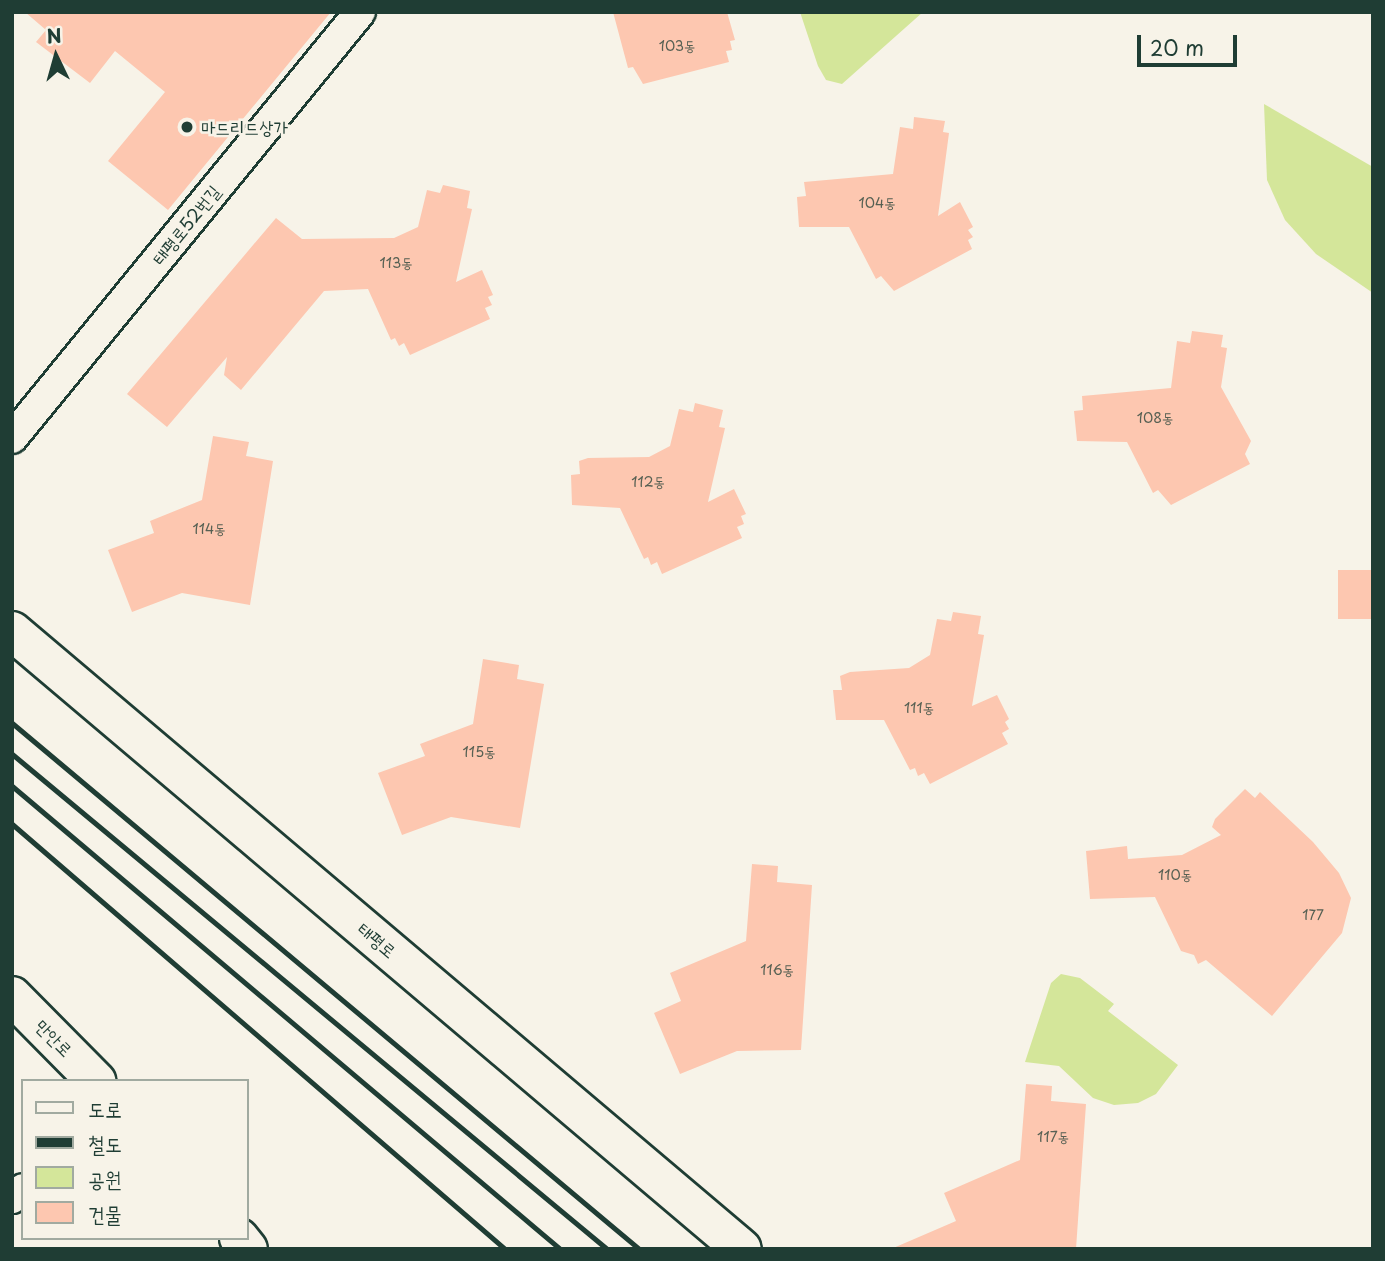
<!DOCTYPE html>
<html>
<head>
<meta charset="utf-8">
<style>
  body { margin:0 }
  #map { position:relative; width:1385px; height:1261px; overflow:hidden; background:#f7f3e8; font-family:"Playpen Sans","Poor Story",sans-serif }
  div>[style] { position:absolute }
  .green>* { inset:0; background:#d4e69a }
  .building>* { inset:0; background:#fdc7b0; transform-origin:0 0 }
  .roads { filter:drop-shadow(2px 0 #1f3d34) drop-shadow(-2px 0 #1f3d34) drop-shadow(0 2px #1f3d34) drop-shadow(0 -2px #1f3d34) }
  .street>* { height:30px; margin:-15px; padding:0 15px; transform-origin:15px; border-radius:15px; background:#f7f3e8 }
  .secondary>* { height:38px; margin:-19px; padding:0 19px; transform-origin:19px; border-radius:19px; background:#f7f3e8 }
  .rail>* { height:5px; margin:-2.5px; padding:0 2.5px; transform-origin:2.5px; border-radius:2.5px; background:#1f3d34 }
  .dots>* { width:19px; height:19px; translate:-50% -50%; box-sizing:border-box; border:4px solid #f7f3e8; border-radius:50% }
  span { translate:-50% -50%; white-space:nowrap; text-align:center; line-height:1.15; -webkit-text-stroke:5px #f7f3e8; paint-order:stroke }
  .number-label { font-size:14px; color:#566053 }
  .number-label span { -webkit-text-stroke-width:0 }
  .poi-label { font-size:18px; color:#1f3d34 }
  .left { translate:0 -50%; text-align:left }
  .street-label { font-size:18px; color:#1f3d34 }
  .frame { position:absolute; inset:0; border:14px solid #1f3d34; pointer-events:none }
  .legend { position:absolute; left:21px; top:1079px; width:228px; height:161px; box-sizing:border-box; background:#f7f3e8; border:2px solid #a1aaa0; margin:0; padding:9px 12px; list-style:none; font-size:21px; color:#1f3d34 }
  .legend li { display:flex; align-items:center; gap:14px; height:35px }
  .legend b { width:35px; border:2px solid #a1aaa0 }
  .north { position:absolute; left:21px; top:21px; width:70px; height:70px; -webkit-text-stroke:5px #f7f3e8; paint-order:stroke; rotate:355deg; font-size:19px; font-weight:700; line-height:28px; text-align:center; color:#1f3d34 }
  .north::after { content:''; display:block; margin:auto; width:24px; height:32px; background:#1f3d34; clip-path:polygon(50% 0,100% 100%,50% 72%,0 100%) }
  .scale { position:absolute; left:1137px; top:35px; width:100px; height:32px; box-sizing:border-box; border:4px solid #1f3d34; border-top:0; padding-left:9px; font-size:21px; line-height:24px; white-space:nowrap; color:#1f3d34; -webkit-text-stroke:5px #f7f3e8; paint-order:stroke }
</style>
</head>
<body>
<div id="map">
  <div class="green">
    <div style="clip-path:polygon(800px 12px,923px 12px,842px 84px,826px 80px,818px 66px)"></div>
    <div style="clip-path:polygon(1264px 104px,1373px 167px,1373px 293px,1316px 254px,1285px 220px,1267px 180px)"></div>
    <div style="clip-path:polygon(1061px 974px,1080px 978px,1114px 1004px,1108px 1011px,1178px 1065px,1156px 1094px,1138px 1103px,1114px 1105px,1093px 1098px,1059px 1066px,1025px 1062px,1051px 983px)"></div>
  </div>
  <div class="building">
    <div style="clip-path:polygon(25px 12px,331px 12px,168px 210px,108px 161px,165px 92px,115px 51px,90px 83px,36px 42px,46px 30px)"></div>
    <div style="clip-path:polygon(613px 12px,727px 12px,735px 40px,730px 41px,732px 50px,726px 51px,729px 62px,643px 84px,633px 67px,628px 68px)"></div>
    <div style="clip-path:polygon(914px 117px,945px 121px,943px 132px,949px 133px,938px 216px,960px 202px,973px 227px,968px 230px,973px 237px,968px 240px,972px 249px,894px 291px,881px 276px,876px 279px,849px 227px,799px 227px,797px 197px,806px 196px,804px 182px,893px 174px,900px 127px,913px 129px)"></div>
    <div style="clip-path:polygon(443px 185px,470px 191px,467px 208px,472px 209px,456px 282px,482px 270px,493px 295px,488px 297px,492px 305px,485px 308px,490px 319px,410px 355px,404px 343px,399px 346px,395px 338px,391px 340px,368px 289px,324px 291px,241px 390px,224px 375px,227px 357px,167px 427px,127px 394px,276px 218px,302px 239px,394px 238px,418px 227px,427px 190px,440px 193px)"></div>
    <div style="clip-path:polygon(1192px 331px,1223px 335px,1221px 347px,1227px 348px,1221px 387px,1251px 441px,1245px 454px,1250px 464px,1171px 505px,1158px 490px,1153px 493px,1127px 442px,1077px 441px,1074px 411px,1083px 410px,1082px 396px,1171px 388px,1177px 341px,1190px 343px)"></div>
    <div style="clip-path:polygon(695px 403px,723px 410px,719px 427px,725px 428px,708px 502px,734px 489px,746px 514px,741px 516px,744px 524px,737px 527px,742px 538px,662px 574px,657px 562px,651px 565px,648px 557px,644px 559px,620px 508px,572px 505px,571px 475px,580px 474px,579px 461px,588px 458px,649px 457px,670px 446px,679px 409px,693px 412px)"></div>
    <div style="clip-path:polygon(213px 436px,249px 442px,246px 456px,273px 461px,250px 605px,182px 593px,132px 612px,108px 550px,154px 533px,150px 521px,202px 500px)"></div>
    <div style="left:1373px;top:570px;width:49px;height:35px;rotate:90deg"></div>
    <div style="clip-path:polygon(953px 612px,981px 616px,978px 634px,984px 635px,972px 706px,997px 695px,1009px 719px,1005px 722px,1009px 729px,1002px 733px,1008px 744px,930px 784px,924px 773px,918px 776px,915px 768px,910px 770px,884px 720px,836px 720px,833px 690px,842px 690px,840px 676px,850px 672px,909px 668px,930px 655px,937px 619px,951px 621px)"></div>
    <div style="clip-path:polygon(483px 659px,519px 665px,517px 679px,544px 684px,520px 828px,451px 817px,402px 835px,378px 773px,425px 756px,420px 744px,473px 724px)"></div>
    <div style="clip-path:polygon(1245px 789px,1255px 798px,1260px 792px,1313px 842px,1339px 873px,1351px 898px,1342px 933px,1272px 1016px,1206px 960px,1198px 964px,1194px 955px,1181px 951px,1155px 897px,1090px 899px,1086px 851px,1127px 846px,1128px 859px,1182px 855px,1221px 835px,1212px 827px,1215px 819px)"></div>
    <div style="clip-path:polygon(752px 864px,778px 866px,777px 882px,812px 885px,801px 1050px,737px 1051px,680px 1074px,654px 1013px,681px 1001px,670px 973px,746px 941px)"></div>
    <div style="clip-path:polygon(1026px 1084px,1052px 1086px,1051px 1101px,1086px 1104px,1076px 1249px,891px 1249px,956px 1221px,944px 1193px,1020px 1160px)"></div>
  </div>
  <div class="roads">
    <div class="street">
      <div style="left:12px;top:438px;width:550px;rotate:-50.75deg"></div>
      <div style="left:12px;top:1198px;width:14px;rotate:-39deg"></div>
    </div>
    <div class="secondary">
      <div style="left:12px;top:631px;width:956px;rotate:40.25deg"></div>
      <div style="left:12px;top:996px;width:120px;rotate:45.3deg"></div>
      <div style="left:239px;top:1238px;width:14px;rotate:51deg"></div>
    </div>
  </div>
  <div class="rail">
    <div style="left:12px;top:723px;width:818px;rotate:39.99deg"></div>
    <div style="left:12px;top:754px;width:774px;rotate:39.76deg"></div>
    <div style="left:12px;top:786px;width:717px;rotate:40.19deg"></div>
    <div style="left:12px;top:824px;width:651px;rotate:40.76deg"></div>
  </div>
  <div class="dots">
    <div style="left:187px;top:127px;background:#1f3d34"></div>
  </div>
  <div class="number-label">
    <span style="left:677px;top:46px">103동</span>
    <span style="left:877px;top:203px">104동</span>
    <span style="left:396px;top:263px">113동</span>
    <span style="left:1155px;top:418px">108동</span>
    <span style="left:648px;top:482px">112동</span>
    <span style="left:209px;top:529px">114동</span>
    <span style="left:919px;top:708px">111동</span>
    <span style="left:479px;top:752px">115동</span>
    <span style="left:1175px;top:875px">110동</span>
    <span style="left:1313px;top:915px">177</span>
    <span style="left:777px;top:970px">116동</span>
    <span style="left:1053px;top:1137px">117동</span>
  </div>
  <div class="poi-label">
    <span class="left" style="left:201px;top:127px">마드리드상가</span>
  </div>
  <div class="street-label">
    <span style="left:186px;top:225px;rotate:-51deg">태평로52번길</span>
    <span style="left:377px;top:940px;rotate:40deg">태평로</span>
    <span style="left:54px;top:1038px;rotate:45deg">만안로</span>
  </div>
  <div class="frame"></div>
  <ul class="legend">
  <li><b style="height:9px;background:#f7f3e8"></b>도로</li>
  <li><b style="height:9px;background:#1f3d34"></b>철도</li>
  <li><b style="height:19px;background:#d4e69a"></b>공원</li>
  <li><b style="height:19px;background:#fdc7b0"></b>건물</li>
  </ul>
  <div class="north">N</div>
  <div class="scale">20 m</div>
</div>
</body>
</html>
